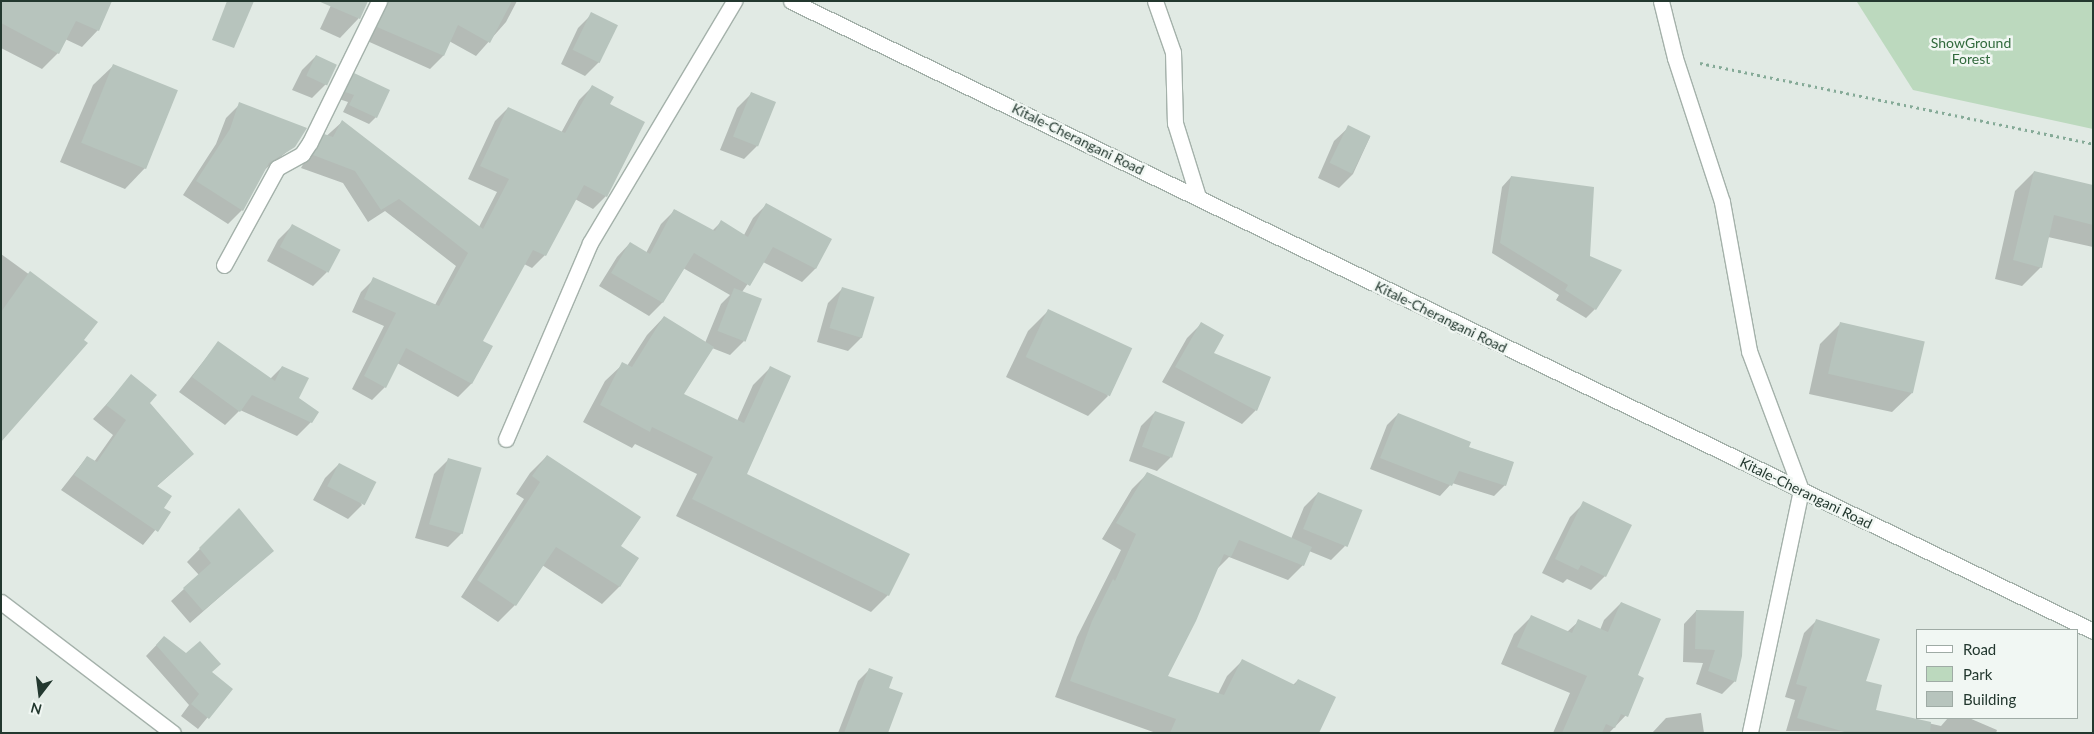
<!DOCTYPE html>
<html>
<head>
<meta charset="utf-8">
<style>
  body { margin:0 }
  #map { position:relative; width:2094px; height:734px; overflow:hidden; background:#e1eae4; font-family:Lato,sans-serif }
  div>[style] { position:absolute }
  .green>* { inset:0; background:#bcd9be }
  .shadow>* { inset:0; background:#0003 }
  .building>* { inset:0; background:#b7c4bd; transform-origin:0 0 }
  .path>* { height:3px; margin-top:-1.5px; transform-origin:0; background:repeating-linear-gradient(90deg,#85aa97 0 2.5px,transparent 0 6.5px) }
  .roads { filter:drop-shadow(1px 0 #a4b1aa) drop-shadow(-1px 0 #a4b1aa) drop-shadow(0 1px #a4b1aa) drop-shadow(0 -1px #a4b1aa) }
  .street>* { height:15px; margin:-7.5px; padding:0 7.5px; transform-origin:7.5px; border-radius:7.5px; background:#fff }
  .secondary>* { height:15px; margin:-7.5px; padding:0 7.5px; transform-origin:7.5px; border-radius:7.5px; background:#fff }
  span { translate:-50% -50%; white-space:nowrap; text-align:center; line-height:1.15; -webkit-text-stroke:5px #f1f7f3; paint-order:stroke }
  .park-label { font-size:14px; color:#326a3d }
  .street-label { font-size:14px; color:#23382f }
  .frame { position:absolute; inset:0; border:2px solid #23382f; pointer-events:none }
  .legend { position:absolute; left:1916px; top:629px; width:162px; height:90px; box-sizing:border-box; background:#f1f7f3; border:1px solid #9faba5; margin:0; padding:6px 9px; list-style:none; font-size:15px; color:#23382f }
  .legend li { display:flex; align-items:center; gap:10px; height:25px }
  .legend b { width:25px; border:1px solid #9faba5 }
  .north { position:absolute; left:15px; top:669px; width:50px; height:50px; -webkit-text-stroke:4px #f1f7f3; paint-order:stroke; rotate:195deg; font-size:14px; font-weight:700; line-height:20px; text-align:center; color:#23382f }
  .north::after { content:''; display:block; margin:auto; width:18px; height:22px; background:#23382f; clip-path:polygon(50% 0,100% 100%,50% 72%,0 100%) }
</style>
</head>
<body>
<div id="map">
  <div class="green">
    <div style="clip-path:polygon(2093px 1px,2093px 129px,1913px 90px,1857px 2px)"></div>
  </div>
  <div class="shadow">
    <div style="clip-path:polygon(1px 1px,111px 1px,98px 30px,82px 47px,65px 39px,58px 53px,42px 69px,1px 48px)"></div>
    <div style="clip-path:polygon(333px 1px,367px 1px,358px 19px,340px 38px,320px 29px)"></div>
    <div style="clip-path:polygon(415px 1px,517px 1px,506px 22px,476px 56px,449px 41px,443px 56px,430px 69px,365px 40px,375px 18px,388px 5px)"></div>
    <div style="clip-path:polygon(592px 14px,599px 62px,585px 76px,561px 64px,578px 28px)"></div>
    <div style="clip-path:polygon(316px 56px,326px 84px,312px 98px,292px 90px,302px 70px)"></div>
    <div style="clip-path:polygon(114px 65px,145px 168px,125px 189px,60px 162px,93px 85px)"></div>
    <div style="clip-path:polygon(354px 74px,376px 117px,369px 124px,343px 112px,348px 102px,339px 99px)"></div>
    <div style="clip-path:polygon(592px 87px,609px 105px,606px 196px,593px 209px,575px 199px,545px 255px,532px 268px,524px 264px,481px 341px,492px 347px,471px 384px,458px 397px,397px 363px,385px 387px,372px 400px,352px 389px,384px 326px,352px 312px,361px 292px,374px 279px,435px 305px,456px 266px,385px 211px,368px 222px,343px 183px,301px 168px,312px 149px,342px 122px,479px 227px,497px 192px,468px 179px,495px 121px,508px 108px,561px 133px,579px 100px)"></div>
    <div style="clip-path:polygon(751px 94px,758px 145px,744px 159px,720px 150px,737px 108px)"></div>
    <div style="clip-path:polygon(240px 104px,294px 146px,263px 171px,242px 210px,228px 224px,183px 195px,216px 144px,226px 118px)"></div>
    <div style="clip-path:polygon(1349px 127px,1370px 137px,1353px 174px,1339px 188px,1318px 178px,1334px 141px)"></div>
    <div style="clip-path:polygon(2034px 172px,2093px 186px,2093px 247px,2048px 237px,2041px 267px,2022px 286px,1995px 279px,2015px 191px)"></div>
    <div style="clip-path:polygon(1511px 177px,1595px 309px,1586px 318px,1556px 300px,1559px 295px,1492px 253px,1502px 187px)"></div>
    <div style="clip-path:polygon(766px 205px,830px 239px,815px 269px,802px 282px,763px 262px,742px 292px,744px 341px,730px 355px,712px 348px,682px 395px,737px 421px,753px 385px,770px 368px,745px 474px,888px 595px,871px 612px,676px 516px,697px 474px,635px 444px,632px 448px,583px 422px,605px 381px,623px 364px,627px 366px,647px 335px,664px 317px,705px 343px,721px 304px,730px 295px,683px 268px,662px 303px,649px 316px,599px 286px,617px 257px,630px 243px,646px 253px,661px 224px,675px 210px,712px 231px,721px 222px,744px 235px,753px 218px)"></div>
    <div style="clip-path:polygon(292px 226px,327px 272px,313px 286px,267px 261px,278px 240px)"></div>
    <div style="clip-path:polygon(1px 254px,96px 323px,1px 440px)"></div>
    <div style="clip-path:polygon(842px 289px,862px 337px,848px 351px,817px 342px,828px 303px)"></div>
    <div style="clip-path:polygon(1048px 311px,1108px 396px,1088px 416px,1006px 377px,1028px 331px)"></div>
    <div style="clip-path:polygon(1201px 324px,1212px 354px,1256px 410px,1242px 424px,1162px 382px,1187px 338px)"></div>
    <div style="clip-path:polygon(1840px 324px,1913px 392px,1892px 412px,1809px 394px,1820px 344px)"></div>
    <div style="clip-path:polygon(218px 343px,270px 379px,282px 367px,311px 422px,297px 436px,240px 410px,225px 425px,179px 392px)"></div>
    <div style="clip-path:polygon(132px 376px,149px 403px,193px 454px,156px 487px,162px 508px,170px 512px,143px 545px,61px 490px,87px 457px,94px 462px,113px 435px,93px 419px)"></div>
    <div style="clip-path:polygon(1155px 412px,1171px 457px,1157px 471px,1129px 461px,1141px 426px)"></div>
    <div style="clip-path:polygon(1398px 414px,1468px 448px,1505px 485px,1494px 496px,1452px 483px,1440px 496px,1370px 469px,1387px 425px)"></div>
    <div style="clip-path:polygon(547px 456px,620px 547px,638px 558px,619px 587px,602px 604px,542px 565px,515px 605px,498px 622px,461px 597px,524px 499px,516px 494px,530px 473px)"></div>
    <div style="clip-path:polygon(448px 460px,462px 533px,448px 547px,415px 538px,434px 474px)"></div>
    <div style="clip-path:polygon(339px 464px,362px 505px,348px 519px,313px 500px,325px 478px)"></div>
    <div style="clip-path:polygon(1148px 473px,1291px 539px,1304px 507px,1318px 493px,1345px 546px,1331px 560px,1309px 551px,1303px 565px,1288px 580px,1229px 557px,1215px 571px,1166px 676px,1218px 694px,1227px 676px,1242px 661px,1293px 685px,1298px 680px,1317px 733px,1156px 733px,1055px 697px,1077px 637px,1121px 550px,1102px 539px,1132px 489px)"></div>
    <div style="clip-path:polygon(1584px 503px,1605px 576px,1591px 590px,1567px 579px,1563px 583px,1542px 573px,1570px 517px)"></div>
    <div style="clip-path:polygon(238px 510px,272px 551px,190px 623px,171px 601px,199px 575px,187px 562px)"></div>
    <div style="clip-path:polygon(1621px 603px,1636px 676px,1628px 713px,1609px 733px,1553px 733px,1570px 693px,1501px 664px,1514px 634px,1531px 617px,1567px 632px,1579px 621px,1600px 630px,1604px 620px)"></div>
    <div style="clip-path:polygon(1696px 611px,1735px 681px,1722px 694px,1696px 684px,1703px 663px,1683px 662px,1684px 624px)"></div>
    <div style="clip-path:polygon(1816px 621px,1864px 682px,1875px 711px,1941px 726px,1948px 718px,1969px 718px,1997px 730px,1996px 733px,1786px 731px,1795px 700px,1785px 697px,1804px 633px)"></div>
    <div style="clip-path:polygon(164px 637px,231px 689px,198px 729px,181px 716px,189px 705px,146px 656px)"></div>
    <div style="clip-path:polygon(870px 669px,888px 689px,882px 733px,838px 733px,858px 681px)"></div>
    <div style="clip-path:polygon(1701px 713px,1704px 733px,1652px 733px,1666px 718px)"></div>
  </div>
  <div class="building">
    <div style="clip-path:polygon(1px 1px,112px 1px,99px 31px,76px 21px,59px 54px,1px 23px)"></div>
    <div style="clip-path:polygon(227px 1px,254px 1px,234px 48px,212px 40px)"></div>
    <div style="clip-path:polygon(318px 1px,368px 1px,360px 19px)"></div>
    <div style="clip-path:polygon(388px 1px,512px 1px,490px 43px,458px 25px,444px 56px,377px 27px)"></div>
    <div style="left:591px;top:12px;width:30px;height:42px;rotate:26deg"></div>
    <div style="left:316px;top:55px;width:23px;height:23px;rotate:25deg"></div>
    <div style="left:113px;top:64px;width:70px;height:85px;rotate:22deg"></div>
    <div style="clip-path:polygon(354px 73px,390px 90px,377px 118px,349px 105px,354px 95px,345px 92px)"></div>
    <div style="clip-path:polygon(592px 85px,614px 97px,610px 104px,645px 122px,607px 197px,584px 185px,546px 256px,533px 250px,483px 341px,493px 346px,472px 384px,406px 348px,386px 388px,364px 376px,396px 313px,364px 299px,373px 277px,439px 306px,468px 253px,399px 199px,381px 210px,355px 171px,313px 155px,324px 134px,333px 137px,342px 120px,483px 229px,509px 179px,480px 166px,508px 107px,565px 133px)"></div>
    <div style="left:751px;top:92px;width:27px;height:48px;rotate:22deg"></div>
    <div style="clip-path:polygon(239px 102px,307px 128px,295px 147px,269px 163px,243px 211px,196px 181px,230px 129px)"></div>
    <div style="left:1348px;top:125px;width:25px;height:42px;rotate:26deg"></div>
    <div style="clip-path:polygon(2034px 171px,2093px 185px,2093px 225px,2054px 215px,2042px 268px,2013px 260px)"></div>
    <div style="clip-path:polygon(1511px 176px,1594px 187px,1590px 256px,1622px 270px,1596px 310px,1565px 290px,1568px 285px,1500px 243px)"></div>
    <div style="clip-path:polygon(766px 203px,832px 239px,816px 269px,773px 247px,750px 286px,694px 253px,663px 303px,611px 273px,630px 242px,650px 254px,674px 209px,715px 231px,721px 220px,748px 237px)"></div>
    <div style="left:292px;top:224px;width:55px;height:26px;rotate:28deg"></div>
    <div style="clip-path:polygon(30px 271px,98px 322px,84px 340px,88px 343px,1px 442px,1px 312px)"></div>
    <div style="left:842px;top:287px;width:34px;height:43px;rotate:17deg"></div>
    <div style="left:734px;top:288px;width:30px;height:46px;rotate:21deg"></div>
    <div style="left:1048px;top:309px;width:93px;height:53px;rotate:25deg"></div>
    <div style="clip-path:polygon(664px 316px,714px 347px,684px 394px,744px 423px,770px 366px,791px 376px,747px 474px,910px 554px,889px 596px,692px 499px,713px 457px,652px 427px,650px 432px,600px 405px,622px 362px,632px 367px)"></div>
    <div style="clip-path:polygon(1201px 322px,1224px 335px,1214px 353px,1271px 377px,1257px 411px,1175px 367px)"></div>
    <div style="left:1840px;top:322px;width:87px;height:53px;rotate:13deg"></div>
    <div style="clip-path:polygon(218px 341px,275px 381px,282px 366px,309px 378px,299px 398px,319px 412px,312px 423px,252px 395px,240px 412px,192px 377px)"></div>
    <div style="clip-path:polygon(131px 374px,157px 395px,150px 403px,194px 454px,157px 486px,172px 496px,164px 508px,171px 512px,158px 532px,74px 475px,87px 456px,97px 462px,126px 420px,106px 405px)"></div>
    <div style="left:1155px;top:411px;width:32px;height:38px;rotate:20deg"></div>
    <div style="clip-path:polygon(1398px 413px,1471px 442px,1469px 447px,1514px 462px,1506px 486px,1459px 471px,1452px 486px,1380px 458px)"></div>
    <div style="clip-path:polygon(547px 455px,641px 517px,621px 546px,639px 558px,620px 587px,556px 547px,516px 606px,477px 580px,540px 482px,532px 476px)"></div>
    <div style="left:448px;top:458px;width:35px;height:69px;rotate:16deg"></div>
    <div style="left:339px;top:463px;width:42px;height:26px;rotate:27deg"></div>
    <div style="clip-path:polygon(1147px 472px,1312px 547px,1304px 566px,1239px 540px,1231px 557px,1224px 554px,1196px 621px,1168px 676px,1224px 695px,1242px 659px,1295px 685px,1298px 679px,1336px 697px,1319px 733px,1170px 733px,1176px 719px,1070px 681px,1092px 621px,1113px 579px,1115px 581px,1136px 534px,1116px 523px)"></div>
    <div style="left:1318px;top:492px;width:48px;height:40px;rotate:22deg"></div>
    <div style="clip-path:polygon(1583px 501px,1632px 525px,1606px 577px,1581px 565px,1578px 570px,1555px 559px)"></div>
    <div style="clip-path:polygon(239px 508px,274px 551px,203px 611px,183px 588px,211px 563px,199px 548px)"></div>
    <div style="clip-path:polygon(1621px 602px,1661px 619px,1638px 675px,1644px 678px,1628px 717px,1621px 714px,1615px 728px,1606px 724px,1602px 733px,1562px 733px,1587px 676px,1517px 647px,1531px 615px,1572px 633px,1578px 619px,1608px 632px)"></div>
    <div style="clip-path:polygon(1696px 610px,1744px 611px,1742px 656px,1736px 682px,1708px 671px,1715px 650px,1695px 649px)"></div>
    <div style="clip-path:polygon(1816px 619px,1880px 639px,1866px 681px,1882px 685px,1876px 710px,1931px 722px,1930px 733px,1848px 733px,1797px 718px,1807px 687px,1796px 684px)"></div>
    <div style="clip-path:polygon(164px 636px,186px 653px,200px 641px,221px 664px,212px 672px,233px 689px,209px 719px,191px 704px,199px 694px,156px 645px)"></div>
    <div style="clip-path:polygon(869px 668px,893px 677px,889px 688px,903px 693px,888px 733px,844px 733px)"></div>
  </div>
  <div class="path">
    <div style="left:1700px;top:63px;width:401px;rotate:11.6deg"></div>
  </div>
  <div class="roads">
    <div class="street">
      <div style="left:1155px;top:1px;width:54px;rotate:70.6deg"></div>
      <div style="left:1173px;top:52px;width:71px;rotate:88.4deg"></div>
      <div style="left:1175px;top:123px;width:77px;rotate:72.7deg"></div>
      <div style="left:1661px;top:1px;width:59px;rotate:76.2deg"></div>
      <div style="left:1675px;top:58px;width:151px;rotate:71.9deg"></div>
      <div style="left:1722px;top:202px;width:151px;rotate:79.7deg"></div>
      <div style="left:1749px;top:351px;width:148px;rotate:69.5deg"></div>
      <div style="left:1801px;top:490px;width:248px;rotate:101.9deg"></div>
      <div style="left:224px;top:265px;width:111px;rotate:-61.3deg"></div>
      <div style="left:277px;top:168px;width:29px;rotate:-29deg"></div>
      <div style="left:302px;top:154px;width:14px;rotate:-56deg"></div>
      <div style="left:310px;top:142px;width:157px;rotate:-63.9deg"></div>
      <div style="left:506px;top:439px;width:213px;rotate:-66.8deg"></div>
      <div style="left:590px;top:243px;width:282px;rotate:-59.2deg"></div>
      <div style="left:1px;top:602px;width:216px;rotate:37.3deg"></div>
    </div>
    <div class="secondary">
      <div style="left:791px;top:1px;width:1446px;rotate:25.82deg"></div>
    </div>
  </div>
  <div class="park-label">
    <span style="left:1971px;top:51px">ShowGround<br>Forest</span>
  </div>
  <div class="street-label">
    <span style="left:1078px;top:139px;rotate:26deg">Kitale-Cherangani Road</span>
    <span style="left:1441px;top:317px;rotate:26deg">Kitale-Cherangani Road</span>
    <span style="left:1806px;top:493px;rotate:26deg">Kitale-Cherangani Road</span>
  </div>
  <div class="frame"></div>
  <ul class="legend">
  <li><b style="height:6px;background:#fff"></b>Road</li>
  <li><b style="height:14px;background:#bcd9be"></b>Park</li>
  <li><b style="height:14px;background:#b7c4bd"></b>Building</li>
  </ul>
  <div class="north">N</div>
</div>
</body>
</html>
